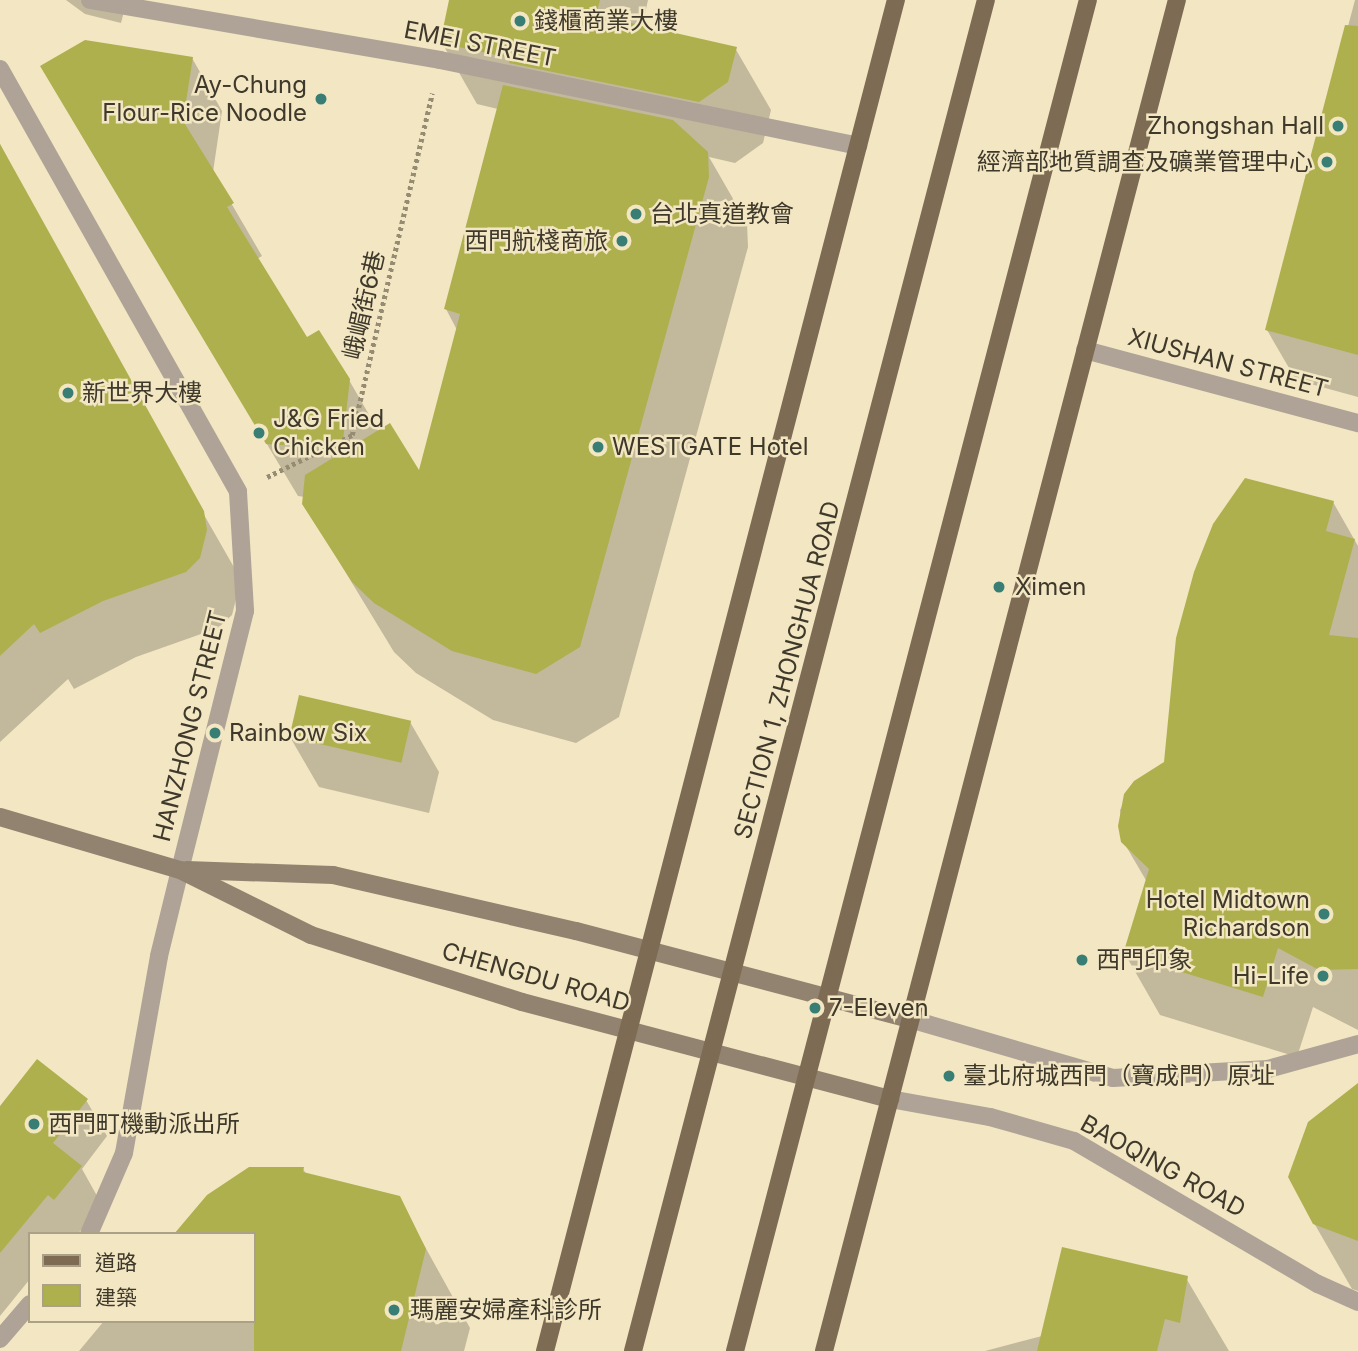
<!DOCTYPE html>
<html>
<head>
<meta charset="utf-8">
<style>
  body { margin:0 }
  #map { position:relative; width:1358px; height:1351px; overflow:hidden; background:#f3e6c2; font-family:Inter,"Noto Sans TC",sans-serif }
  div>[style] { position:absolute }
  .shadow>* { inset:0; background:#0003 }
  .building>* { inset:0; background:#aeb04e; transform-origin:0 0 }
  .path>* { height:4.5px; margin-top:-2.25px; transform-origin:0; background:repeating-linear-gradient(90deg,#958c73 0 3.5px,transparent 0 7px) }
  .pedestrian>* { height:18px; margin:-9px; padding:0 9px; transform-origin:9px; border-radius:9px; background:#aea396 }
  .minor>* { height:18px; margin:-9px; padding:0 9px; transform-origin:9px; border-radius:9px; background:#aea396 }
  .tertiary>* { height:18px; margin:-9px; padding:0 9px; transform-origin:9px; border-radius:9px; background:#aea396 }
  .secondary>* { height:18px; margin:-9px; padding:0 9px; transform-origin:9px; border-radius:9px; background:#928370 }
  .primary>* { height:18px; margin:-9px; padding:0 9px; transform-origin:9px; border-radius:9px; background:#7e6b54 }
  .dots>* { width:19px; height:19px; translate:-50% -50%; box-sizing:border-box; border:4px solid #f3e6c2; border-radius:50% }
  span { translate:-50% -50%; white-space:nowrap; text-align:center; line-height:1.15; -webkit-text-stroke:5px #f3e6c2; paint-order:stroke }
  .poi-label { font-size:24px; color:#3e392b }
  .left { translate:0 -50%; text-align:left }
  .right { translate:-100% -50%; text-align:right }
  .street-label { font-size:24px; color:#3e392b }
  .legend { position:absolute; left:28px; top:1232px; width:228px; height:91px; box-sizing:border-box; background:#f3e6c2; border:2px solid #aba186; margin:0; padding:9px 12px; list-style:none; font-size:21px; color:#3e392b }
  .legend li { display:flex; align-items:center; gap:14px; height:35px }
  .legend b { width:35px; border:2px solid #aba186 }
</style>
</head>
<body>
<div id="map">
  <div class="shadow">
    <div style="clip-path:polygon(66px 0,127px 0,121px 23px,85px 14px)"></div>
    <div style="clip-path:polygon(451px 0,648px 0,642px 27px,735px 48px,771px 110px,763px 143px,735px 163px,709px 157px,747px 223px,748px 247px,619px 717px,576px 743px,493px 720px,416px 673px,394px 652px,304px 504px,305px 497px,298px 496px,72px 119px,192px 58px,222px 111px,213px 172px,262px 256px,257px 259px,307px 339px,349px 380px,379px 432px,419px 475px,457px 330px,446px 309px,498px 109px,477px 104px,442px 43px)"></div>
    <div style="clip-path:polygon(1355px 0,1358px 0,1358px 397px,1296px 380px,1267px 330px)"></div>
    <div style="clip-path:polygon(0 144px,100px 333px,235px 569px,239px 587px,232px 615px,218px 628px,136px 657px,74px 689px,68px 679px,0 742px)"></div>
    <div style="clip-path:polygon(1333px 502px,1358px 546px,1358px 1030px,1313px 1007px,1297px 1057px,1160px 1015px,1125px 954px,1147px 882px,1123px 841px,1120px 810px,1135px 782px,1165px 763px)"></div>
    <div style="clip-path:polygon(410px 722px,439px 772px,429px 813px,319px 787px,290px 737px)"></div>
    <div style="clip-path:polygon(1358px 1097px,1358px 1291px,1352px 1289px,1314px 1223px)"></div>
    <div style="clip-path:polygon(86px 1100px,107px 1136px,82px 1169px,101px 1203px,78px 1234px,30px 1234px,30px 1279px,0 1316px,0 1109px)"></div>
    <div style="clip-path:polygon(303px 1169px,307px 1175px,398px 1198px,470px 1328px,464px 1351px,79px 1351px,104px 1321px,254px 1321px,254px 1234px)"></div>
    <div style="clip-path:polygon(1186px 1278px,1229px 1351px,985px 1351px,1042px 1336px)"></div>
  </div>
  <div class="building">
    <div style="clip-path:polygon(449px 0,600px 0,596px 15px,737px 47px,728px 82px,699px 102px,509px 63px,510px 58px,440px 43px)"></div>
    <div style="clip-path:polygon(1345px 25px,1358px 26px,1358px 355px,1265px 330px)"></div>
    <div style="clip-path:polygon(85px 40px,193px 57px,183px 121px,234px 203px,227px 207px,307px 337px,319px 330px,350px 379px,342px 449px,266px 444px,40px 66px)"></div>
    <div style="clip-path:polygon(503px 85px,673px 120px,708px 152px,709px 177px,580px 647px,536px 674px,452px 651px,374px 603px,352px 582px,302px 504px,305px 475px,390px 423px,419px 470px,460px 314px,444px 309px)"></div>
    <div style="clip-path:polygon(0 144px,204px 511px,207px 530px,200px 558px,186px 572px,103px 601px,40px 633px,34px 624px,0 656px)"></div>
    <div style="clip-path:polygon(1245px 478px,1334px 501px,1326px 531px,1355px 539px,1329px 635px,1358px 638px,1358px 969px,1319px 970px,1278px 948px,1263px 997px,1123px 954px,1149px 869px,1121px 842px,1118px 826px,1124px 794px,1134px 781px,1164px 762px,1176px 638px,1194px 572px,1213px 524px)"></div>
    <div style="left:299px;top:695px;width:115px;height:43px;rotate:13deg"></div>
    <div style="clip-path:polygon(37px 1059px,88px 1099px,53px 1143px,82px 1166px,54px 1200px,48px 1195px,0 1253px,0 1106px)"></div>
    <div style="clip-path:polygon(1358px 1083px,1358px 1241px,1313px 1224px,1288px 1177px,1308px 1122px)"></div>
    <div style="clip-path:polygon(249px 1167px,304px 1167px,303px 1172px,400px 1196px,426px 1249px,401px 1351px,254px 1351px,254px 1234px,174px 1234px,207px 1195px)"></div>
    <div style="clip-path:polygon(1062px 1247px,1188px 1276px,1180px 1323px,1165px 1319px,1157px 1351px,1037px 1351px)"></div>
  </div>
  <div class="path">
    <div style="left:267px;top:477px;width:95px;rotate:-26.3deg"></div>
    <div style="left:352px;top:435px;width:351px;rotate:-76.8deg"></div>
  </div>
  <div class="pedestrian">
    <div style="left:90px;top:0;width:355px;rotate:9.7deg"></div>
    <div style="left:440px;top:60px;width:427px;rotate:11.6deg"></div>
    <div style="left:0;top:69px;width:485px;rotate:60.6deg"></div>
    <div style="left:238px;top:492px;width:119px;rotate:86.6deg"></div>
    <div style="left:245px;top:611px;width:267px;rotate:104.1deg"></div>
  </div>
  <div class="minor">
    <div style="left:1085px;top:350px;width:283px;rotate:15deg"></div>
    <div style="left:89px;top:1234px;width:88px;rotate:-66.6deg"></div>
    <div style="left:124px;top:1153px;width:200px;rotate:-79.9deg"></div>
    <div style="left:159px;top:956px;width:89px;rotate:-76.3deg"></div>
    <div style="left:0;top:1339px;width:46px;rotate:-49.4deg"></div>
  </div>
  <div class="tertiary">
    <div style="left:910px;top:1019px;width:211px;rotate:16.2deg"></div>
    <div style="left:1113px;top:1078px;width:155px;rotate:-3.3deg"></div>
    <div style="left:1268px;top:1069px;width:93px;rotate:-15.5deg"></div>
    <div style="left:890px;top:1099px;width:102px;rotate:10.2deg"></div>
    <div style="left:990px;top:1117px;width:87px;rotate:15.9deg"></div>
    <div style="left:1074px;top:1141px;width:283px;rotate:30.4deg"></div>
    <div style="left:1318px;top:1284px;width:44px;rotate:24.2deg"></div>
  </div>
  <div class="secondary">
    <div style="left:0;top:817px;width:188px;rotate:16.4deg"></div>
    <div style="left:180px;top:870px;width:146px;rotate:26.4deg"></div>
    <div style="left:311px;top:935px;width:221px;rotate:17.6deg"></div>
    <div style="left:522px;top:1002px;width:381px;rotate:14.8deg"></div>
    <div style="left:187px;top:870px;width:146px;rotate:2deg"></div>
    <div style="left:333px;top:875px;width:249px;rotate:13deg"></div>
    <div style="left:576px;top:931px;width:345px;rotate:14.8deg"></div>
  </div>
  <div class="primary">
    <div style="left:545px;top:1351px;width:1396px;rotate:-75.44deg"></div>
    <div style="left:633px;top:1351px;width:1396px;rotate:-75.36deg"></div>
    <div style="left:735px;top:1351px;width:1396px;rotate:-75.36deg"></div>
    <div style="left:824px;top:1351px;width:1396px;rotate:-75.36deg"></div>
  </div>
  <div class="dots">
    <div style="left:520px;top:21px;background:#387e74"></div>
    <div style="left:321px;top:99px;background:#387e74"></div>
    <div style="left:1338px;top:126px;background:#387e74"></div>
    <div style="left:1327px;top:162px;background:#387e74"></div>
    <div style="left:636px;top:214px;background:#387e74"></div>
    <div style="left:622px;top:241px;background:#387e74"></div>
    <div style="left:68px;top:393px;background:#387e74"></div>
    <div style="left:259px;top:433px;background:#387e74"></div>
    <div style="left:598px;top:447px;background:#387e74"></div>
    <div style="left:999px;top:587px;background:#387e74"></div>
    <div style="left:215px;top:733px;background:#387e74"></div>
    <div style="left:1324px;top:914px;background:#387e74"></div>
    <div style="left:1082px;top:960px;background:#387e74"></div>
    <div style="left:1323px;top:976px;background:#387e74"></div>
    <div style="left:815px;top:1008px;background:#387e74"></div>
    <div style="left:949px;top:1076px;background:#387e74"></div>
    <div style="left:34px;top:1124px;background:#387e74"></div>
    <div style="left:394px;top:1310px;background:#387e74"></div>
  </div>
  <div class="poi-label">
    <span class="left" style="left:534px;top:21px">錢櫃商業大樓</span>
    <span class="right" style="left:307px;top:99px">Ay-Chung<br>Flour-Rice Noodle</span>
    <span class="right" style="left:1324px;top:126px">Zhongshan Hall</span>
    <span class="right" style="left:1313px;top:162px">經濟部地質調查及礦業管理中心</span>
    <span class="left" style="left:650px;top:214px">台北真道教會</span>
    <span class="right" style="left:608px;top:241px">西門航棧商旅</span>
    <span class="left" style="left:82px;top:393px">新世界大樓</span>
    <span class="left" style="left:273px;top:433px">J&amp;G Fried<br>Chicken</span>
    <span class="left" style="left:612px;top:447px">WESTGATE Hotel</span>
    <span class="left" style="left:1015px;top:587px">Ximen</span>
    <span class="left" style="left:229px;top:733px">Rainbow Six</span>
    <span class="right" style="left:1310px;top:914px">Hotel Midtown<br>Richardson</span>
    <span class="left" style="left:1096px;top:960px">西門印象</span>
    <span class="right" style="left:1309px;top:976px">Hi-Life</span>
    <span class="left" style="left:829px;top:1008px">7-Eleven</span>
    <span class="left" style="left:963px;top:1076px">臺北府城西門（寶成門）原址</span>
    <span class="left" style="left:48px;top:1124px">西門町機動派出所</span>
    <span class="left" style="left:410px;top:1310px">瑪麗安婦產科診所</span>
  </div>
  <div class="street-label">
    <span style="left:480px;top:44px;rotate:11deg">EMEI STREET</span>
    <span style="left:364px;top:305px;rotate:-77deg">峨嵋街6巷</span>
    <span style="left:1228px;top:363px;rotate:15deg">XIUSHAN STREET</span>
    <span style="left:787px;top:670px;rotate:-75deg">SECTION 1, ZHONGHUA ROAD</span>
    <span style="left:190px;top:726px;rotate:-76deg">HANZHONG STREET</span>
    <span style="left:536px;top:977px;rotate:16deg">CHENGDU ROAD</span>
    <span style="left:1163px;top:1166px;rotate:29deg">BAOQING ROAD</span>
  </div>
  <ul class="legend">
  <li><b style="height:9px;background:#7e6b54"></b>道路</li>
  <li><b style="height:19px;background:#aeb04e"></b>建築</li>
  </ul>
</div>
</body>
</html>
